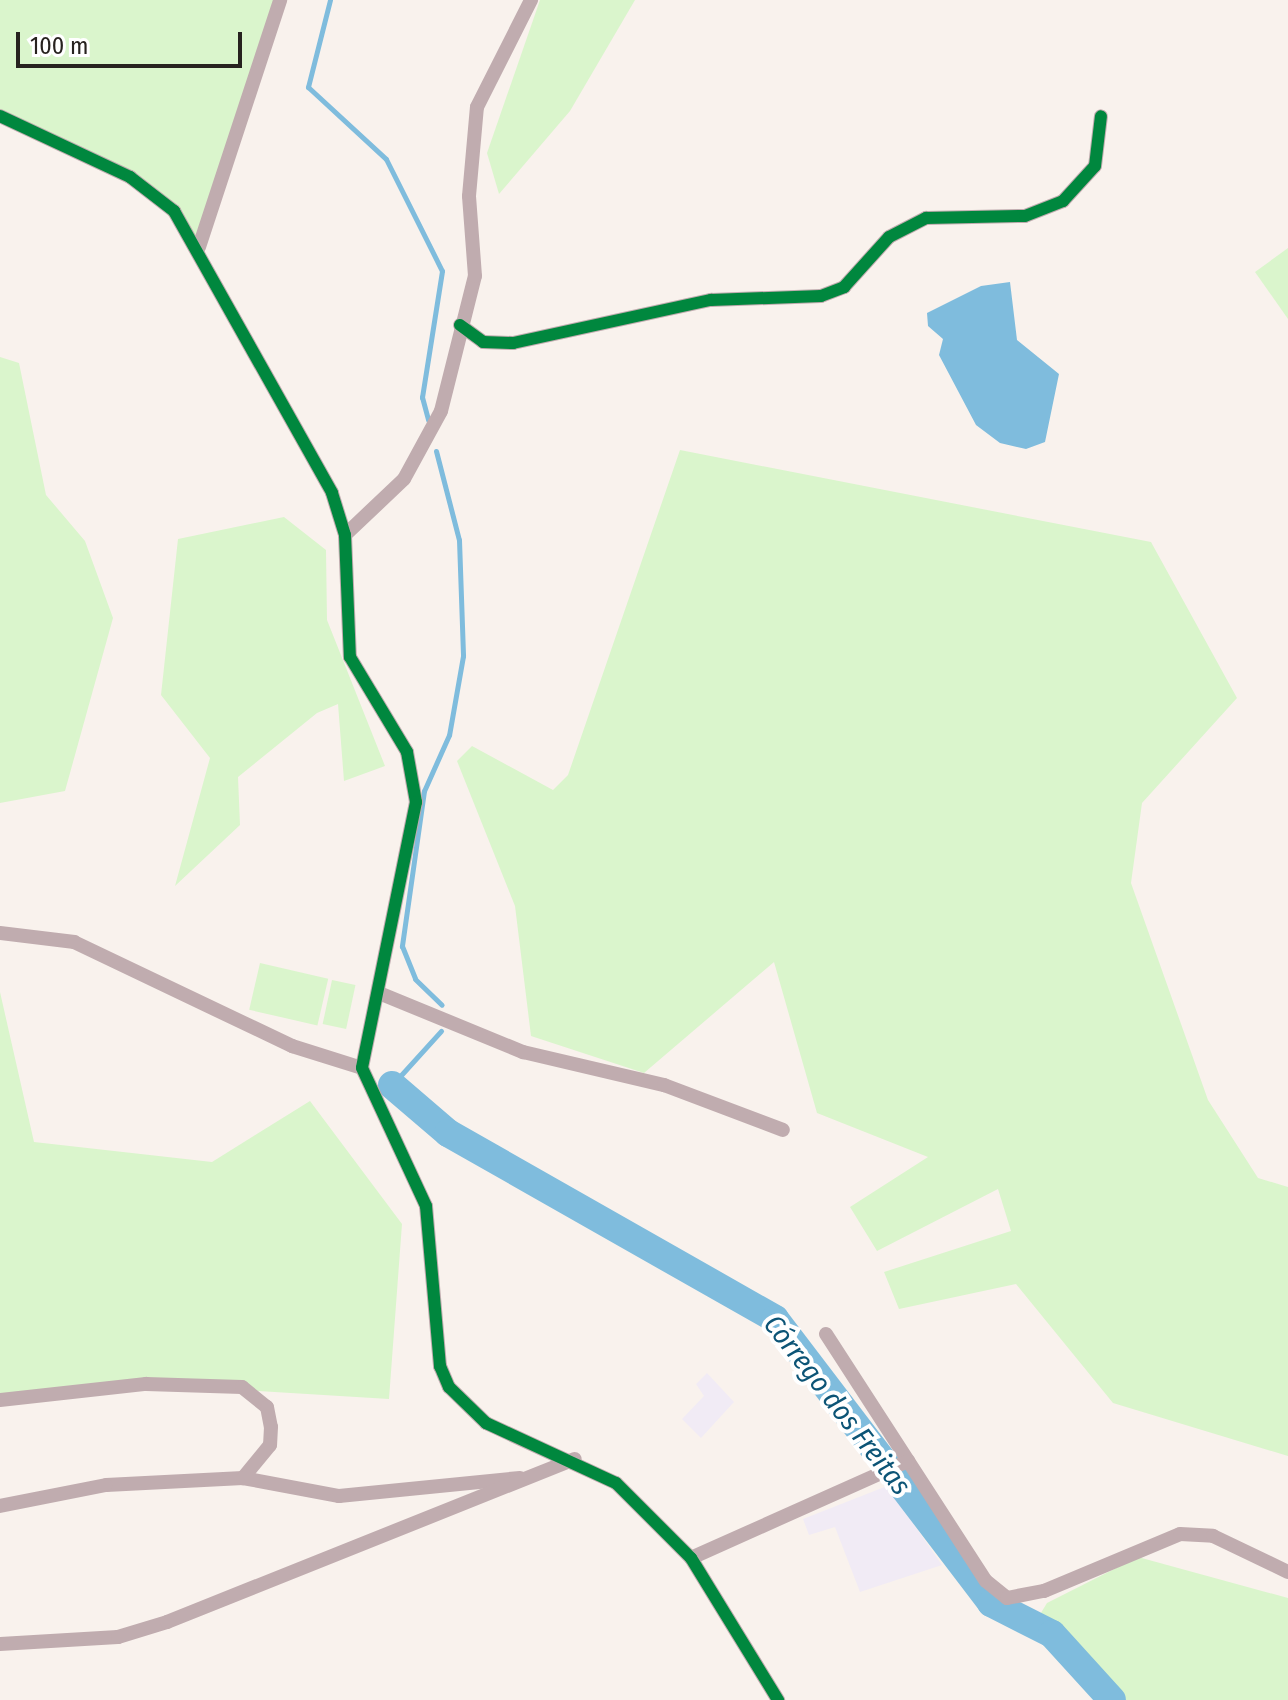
<!DOCTYPE html>
<html>
<head>
<meta charset="utf-8">
<style>
  body { margin:0 }
  #map { position:relative; width:1288px; height:1700px; overflow:hidden; background:#f9f2ed; font-family:"Fira Sans Condensed",sans-serif }
  div>[style] { position:absolute }
  .education>* { inset:0; background:#f1ebf5 }
  .green>* { inset:0; background:#daf5cc; transform-origin:0 0 }
  .water>* { inset:0; background:#7fbcdd }
  .stream>* { height:5px; margin:-2.5px; padding:0 2.5px; transform-origin:2.5px; border-radius:2.5px; background:#7fbcdd }
  .river>* { height:28px; margin:-14px; padding:0 14px; transform-origin:14px; border-radius:14px; background:#7fbcdd }
  .street>* { height:14px; margin:-7px; padding:0 7px; transform-origin:7px; border-radius:7px; background:#c0acaf }
  .cycleway>* { height:12px; margin:-6px; padding:0 6px; transform-origin:6px; border-radius:6px; background:#00873e }
  span { translate:-50% -50%; white-space:nowrap; text-align:center; line-height:1.15; -webkit-text-stroke:8px #fff; paint-order:stroke }
  .water-label { font-size:28px; color:#0c5476; font-style:italic }
  .scale { position:absolute; left:16px; top:32px; width:226px; height:36px; box-sizing:border-box; border:4px solid #27221f; border-top:0; padding-left:10px; font-size:24px; line-height:28px; white-space:nowrap; color:#27221f; -webkit-text-stroke:6px #fff; paint-order:stroke }
</style>
</head>
<body>
<div id="map">
  <div class="education">
    <div style="clip-path:polygon(707px 1373px,734px 1402px,701px 1438px,682px 1419px,704px 1396px,696px 1384px)"></div>
    <div style="clip-path:polygon(887px 1486px,942px 1565px,860px 1592px,835px 1527px,809px 1535px,803px 1519px)"></div>
  </div>
  <div class="green">
    <div style="clip-path:polygon(0 0,280px 0,199px 247px,130px 177px,0 115px)"></div>
    <div style="clip-path:polygon(540px 0,635px 0,570px 111px,499px 194px,487px 153px)"></div>
    <div style="clip-path:polygon(1288px 248px,1288px 319px,1255px 272px)"></div>
    <div style="clip-path:polygon(0 357px,19px 363px,46px 495px,85px 541px,113px 618px,65px 791px,0 803px)"></div>
    <div style="clip-path:polygon(680px 450px,1151px 542px,1237px 698px,1142px 803px,1131px 883px,1208px 1100px,1258px 1178px,1288px 1187px,1288px 1456px,1113px 1403px,1016px 1284px,899px 1309px,884px 1272px,1011px 1231px,998px 1189px,877px 1251px,850px 1207px,928px 1157px,817px 1113px,774px 962px,644px 1073px,531px 1036px,515px 906px,457px 761px,472px 746px,553px 790px,568px 775px)"></div>
    <div style="clip-path:polygon(284px 517px,326px 550px,327px 620px,385px 766px,344px 781px,338px 704px,317px 713px,238px 777px,240px 825px,175px 886px,210px 758px,161px 695px,178px 539px)"></div>
    <div style="left:260px;top:963px;width:70px;height:48px;rotate:13deg"></div>
    <div style="left:332px;top:980px;width:24px;height:45px;rotate:12deg"></div>
    <div style="clip-path:polygon(0 992px,34px 1142px,212px 1162px,310px 1101px,402px 1224px,389px 1399px,146px 1384px,0 1400px)"></div>
    <div style="clip-path:polygon(1138px 1557px,1288px 1598px,1288px 1700px,1112px 1700px,1036px 1621px,1047px 1603px)"></div>
  </div>
  <div class="water">
    <div style="clip-path:polygon(1010px 282px,1017px 340px,1059px 374px,1045px 442px,1026px 449px,1000px 443px,976px 425px,939px 355px,943px 339px,928px 326px,927px 313px,981px 286px)"></div>
  </div>
  <div class="stream">
    <div style="left:330px;top:0;width:90px;rotate:104.2deg"></div>
    <div style="left:308px;top:87px;width:106px;rotate:42.7deg"></div>
    <div style="left:386px;top:159px;width:125px;rotate:63.4deg"></div>
    <div style="left:442px;top:271px;width:128px;rotate:99deg"></div>
    <div style="left:422px;top:397px;width:24px;rotate:75deg"></div>
    <div style="left:436px;top:451px;width:92px;rotate:75.5deg"></div>
    <div style="left:459px;top:540px;width:116px;rotate:88deg"></div>
    <div style="left:463px;top:656px;width:80px;rotate:100deg"></div>
    <div style="left:449px;top:735px;width:61px;rotate:114.1deg"></div>
    <div style="left:424px;top:791px;width:157px;rotate:98.1deg"></div>
    <div style="left:402px;top:946px;width:35px;rotate:68deg"></div>
    <div style="left:415px;top:979px;width:37px;rotate:44deg"></div>
    <div style="left:392px;top:1085px;width:73px;rotate:-47.8deg"></div>
  </div>
  <div class="river">
    <div style="left:392px;top:1085px;width:74px;rotate:40.6deg"></div>
    <div style="left:448px;top:1133px;width:376px;rotate:29.6deg"></div>
    <div style="left:775px;top:1319px;width:357px;rotate:52.7deg"></div>
    <div style="left:991px;top:1603px;width:68px;rotate:26.9deg"></div>
    <div style="left:1052px;top:1634px;width:89px;rotate:47.7deg"></div>
  </div>
  <div class="street">
    <div style="left:0;top:116px;width:144px;rotate:25.1deg"></div>
    <div style="left:130px;top:177px;width:56px;rotate:37.7deg"></div>
    <div style="left:174px;top:211px;width:323px;rotate:60.7deg"></div>
    <div style="left:332px;top:493px;width:44px;rotate:72.8deg"></div>
    <div style="left:345px;top:535px;width:122px;rotate:87.7deg"></div>
    <div style="left:350px;top:657px;width:111px;rotate:59deg"></div>
    <div style="left:407px;top:752px;width:51px;rotate:79.8deg"></div>
    <div style="left:416px;top:802px;width:271px;rotate:101.5deg"></div>
    <div style="left:362px;top:1068px;width:152px;rotate:65.1deg"></div>
    <div style="left:426px;top:1206px;width:161px;rotate:85deg"></div>
    <div style="left:440px;top:1366px;width:23px;rotate:67deg"></div>
    <div style="left:449px;top:1387px;width:52px;rotate:44.2deg"></div>
    <div style="left:486px;top:1423px;width:143px;rotate:24.8deg"></div>
    <div style="left:616px;top:1483px;width:106px;rotate:45deg"></div>
    <div style="left:691px;top:1558px;width:167px;rotate:58.5deg"></div>
    <div style="left:199px;top:247px;width:260px;rotate:-71.8deg"></div>
    <div style="left:460px;top:325px;width:29px;rotate:36deg"></div>
    <div style="left:483px;top:342px;width:30px;rotate:2deg"></div>
    <div style="left:513px;top:343px;width:203px;rotate:-12.3deg"></div>
    <div style="left:711px;top:300px;width:110px;rotate:-2.1deg"></div>
    <div style="left:821px;top:296px;width:25px;rotate:-21deg"></div>
    <div style="left:844px;top:287px;width:67px;rotate:-48deg"></div>
    <div style="left:889px;top:237px;width:42px;rotate:-27.2deg"></div>
    <div style="left:926px;top:218px;width:99px;rotate:-1.2deg"></div>
    <div style="left:1025px;top:216px;width:41px;rotate:-21.5deg"></div>
    <div style="left:1063px;top:201px;width:47px;rotate:-47.6deg"></div>
    <div style="left:1095px;top:166px;width:50px;rotate:-83.2deg"></div>
    <div style="left:345px;top:535px;width:81px;rotate:-43.5deg"></div>
    <div style="left:404px;top:479px;width:77px;rotate:-61.4deg"></div>
    <div style="left:441px;top:411px;width:139px;rotate:-75.9deg"></div>
    <div style="left:475px;top:276px;width:80px;rotate:-94.3deg"></div>
    <div style="left:469px;top:196px;width:89px;rotate:-84.9deg"></div>
    <div style="left:477px;top:107px;width:120px;rotate:-63.2deg"></div>
    <div style="left:0;top:933px;width:75px;rotate:6.9deg"></div>
    <div style="left:74px;top:942px;width:242px;rotate:25.5deg"></div>
    <div style="left:292px;top:1046px;width:73px;rotate:17.4deg"></div>
    <div style="left:379px;top:993px;width:156px;rotate:22.3deg"></div>
    <div style="left:523px;top:1052px;width:145px;rotate:13.2deg"></div>
    <div style="left:664px;top:1085px;width:127px;rotate:20.7deg"></div>
    <div style="left:826px;top:1334px;width:294px;rotate:57.1deg"></div>
    <div style="left:986px;top:1581px;width:27px;rotate:39deg"></div>
    <div style="left:1007px;top:1598px;width:38px;rotate:-11deg"></div>
    <div style="left:1044px;top:1591px;width:147px;rotate:-22.7deg"></div>
    <div style="left:1180px;top:1534px;width:33px;rotate:3deg"></div>
    <div style="left:1213px;top:1536px;width:83px;rotate:25.6deg"></div>
    <div style="left:0;top:1400px;width:147px;rotate:-6.3deg"></div>
    <div style="left:146px;top:1384px;width:96px;rotate:1.8deg"></div>
    <div style="left:242px;top:1387px;width:32px;rotate:39deg"></div>
    <div style="left:267px;top:1407px;width:20px;rotate:79deg"></div>
    <div style="left:271px;top:1427px;width:18px;rotate:93deg"></div>
    <div style="left:270px;top:1445px;width:43px;rotate:129.3deg"></div>
    <div style="left:243px;top:1478px;width:137px;rotate:177.1deg"></div>
    <div style="left:106px;top:1485px;width:108px;rotate:168.8deg"></div>
    <div style="left:243px;top:1478px;width:98px;rotate:10.6deg"></div>
    <div style="left:339px;top:1496px;width:182px;rotate:-5.7deg"></div>
    <div style="left:691px;top:1558px;width:238px;rotate:-24.1deg"></div>
    <div style="left:0;top:1644px;width:118px;rotate:-3.4deg"></div>
    <div style="left:118px;top:1637px;width:51px;rotate:-17deg"></div>
    <div style="left:167px;top:1622px;width:439px;rotate:-21.8deg"></div>
  </div>
  <div class="cycleway">
    <div style="left:0;top:116px;width:144px;rotate:25.1deg"></div>
    <div style="left:130px;top:177px;width:56px;rotate:37.7deg"></div>
    <div style="left:174px;top:211px;width:323px;rotate:60.7deg"></div>
    <div style="left:332px;top:493px;width:44px;rotate:72.8deg"></div>
    <div style="left:345px;top:535px;width:122px;rotate:87.7deg"></div>
    <div style="left:350px;top:657px;width:111px;rotate:59deg"></div>
    <div style="left:407px;top:752px;width:51px;rotate:79.8deg"></div>
    <div style="left:416px;top:802px;width:271px;rotate:101.5deg"></div>
    <div style="left:362px;top:1068px;width:152px;rotate:65.1deg"></div>
    <div style="left:426px;top:1206px;width:161px;rotate:85deg"></div>
    <div style="left:440px;top:1366px;width:23px;rotate:67deg"></div>
    <div style="left:449px;top:1387px;width:52px;rotate:44.2deg"></div>
    <div style="left:486px;top:1423px;width:143px;rotate:24.8deg"></div>
    <div style="left:616px;top:1483px;width:106px;rotate:45deg"></div>
    <div style="left:691px;top:1558px;width:167px;rotate:58.5deg"></div>
    <div style="left:460px;top:325px;width:29px;rotate:36deg"></div>
    <div style="left:483px;top:342px;width:30px;rotate:2deg"></div>
    <div style="left:513px;top:343px;width:203px;rotate:-12.3deg"></div>
    <div style="left:711px;top:300px;width:110px;rotate:-2.1deg"></div>
    <div style="left:821px;top:296px;width:25px;rotate:-21deg"></div>
    <div style="left:844px;top:287px;width:67px;rotate:-48deg"></div>
    <div style="left:889px;top:237px;width:42px;rotate:-27.2deg"></div>
    <div style="left:926px;top:218px;width:99px;rotate:-1.2deg"></div>
    <div style="left:1025px;top:216px;width:41px;rotate:-21.5deg"></div>
    <div style="left:1063px;top:201px;width:47px;rotate:-47.6deg"></div>
    <div style="left:1095px;top:166px;width:50px;rotate:-83.2deg"></div>
  </div>
  <div class="water-label">
    <span style="left:837px;top:1405px;rotate:52deg">Córrego dos Freitas</span>
  </div>
  <div class="scale">100 m</div>
</div>
</body>
</html>
